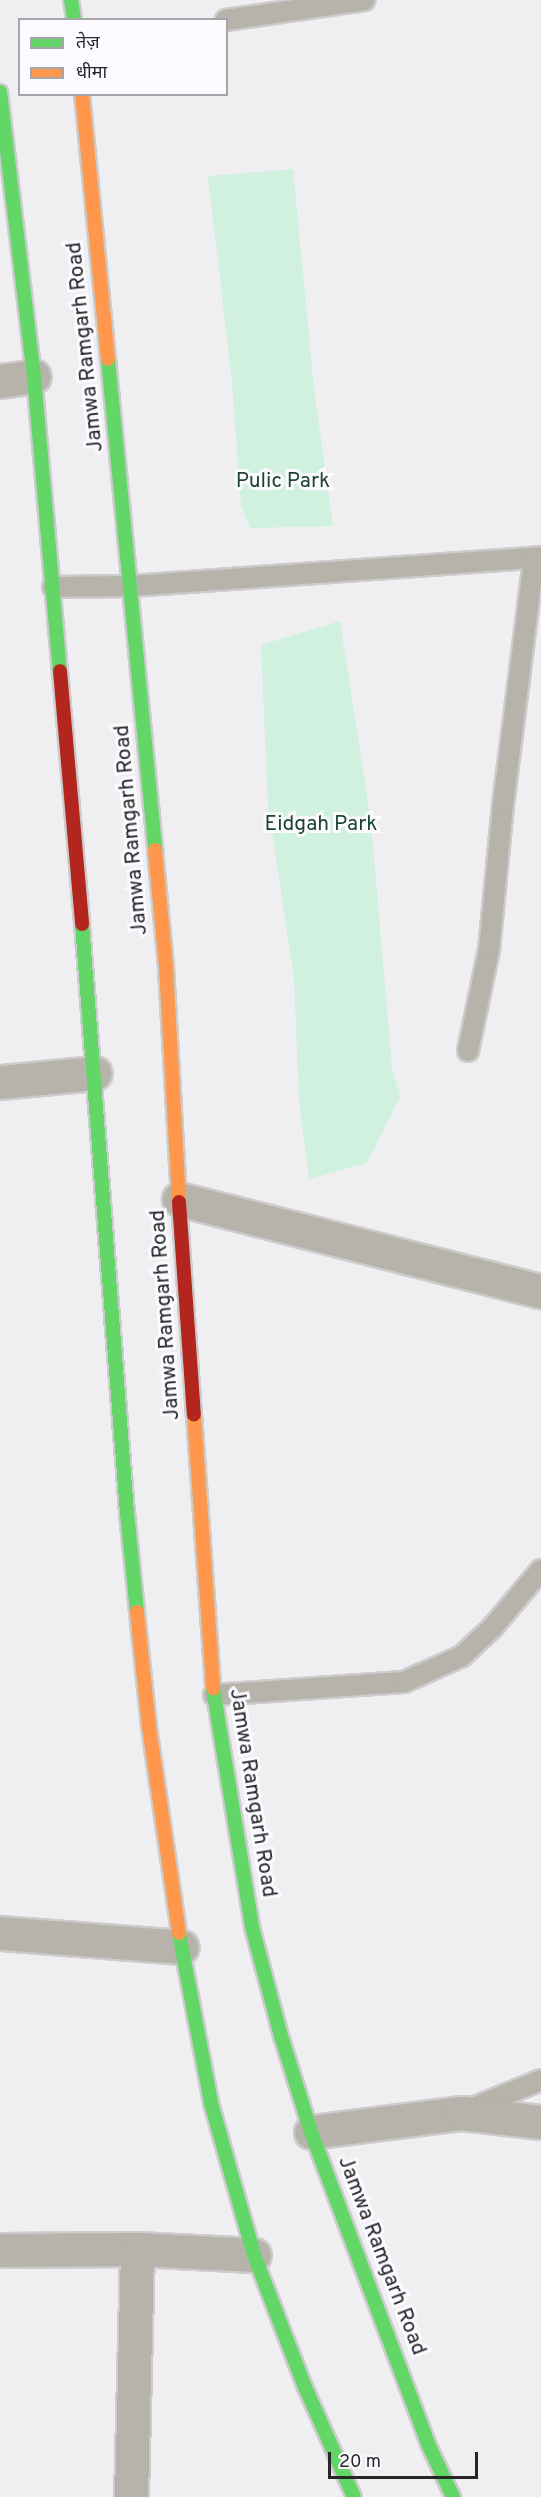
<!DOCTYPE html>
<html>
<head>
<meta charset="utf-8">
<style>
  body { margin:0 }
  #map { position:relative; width:541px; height:2497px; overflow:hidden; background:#efeff2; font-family:Overpass,"Noto Sans Devanagari",sans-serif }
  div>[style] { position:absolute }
  .green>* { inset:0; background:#d0f0e0 }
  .roads { filter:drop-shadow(2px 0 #cccccd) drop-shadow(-2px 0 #cccccd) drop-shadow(0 2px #cccccd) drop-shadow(0 -2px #cccccd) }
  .lane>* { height:20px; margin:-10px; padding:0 10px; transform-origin:10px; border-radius:10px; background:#b7b2aa }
  .street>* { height:33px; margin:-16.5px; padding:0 16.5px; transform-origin:16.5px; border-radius:16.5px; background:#b7b2aa }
  .fast>* { height:14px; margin:-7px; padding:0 7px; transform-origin:7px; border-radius:7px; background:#63d668 }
  .slow>* { height:14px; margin:-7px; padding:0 7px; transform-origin:7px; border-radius:7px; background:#ff974d }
  .jam>* { height:14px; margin:-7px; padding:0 7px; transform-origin:7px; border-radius:7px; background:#b3261e }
  span { translate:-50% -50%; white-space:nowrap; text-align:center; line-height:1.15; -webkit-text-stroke:6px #fbfbff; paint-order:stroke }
  .street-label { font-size:21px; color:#272729 }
  .park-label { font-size:21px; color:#1c4431 }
  .legend { position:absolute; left:18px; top:18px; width:210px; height:78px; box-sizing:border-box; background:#fbfbff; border:2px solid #a6a6a9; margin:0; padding:8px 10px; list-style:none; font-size:18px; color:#272729 }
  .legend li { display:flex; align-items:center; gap:12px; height:30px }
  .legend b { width:30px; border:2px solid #a6a6a9 }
  .scale { position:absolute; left:328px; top:2452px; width:150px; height:27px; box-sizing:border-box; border:3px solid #272729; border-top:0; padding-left:8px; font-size:18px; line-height:21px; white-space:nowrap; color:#272729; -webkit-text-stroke:4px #fbfbff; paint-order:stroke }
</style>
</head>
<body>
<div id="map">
  <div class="green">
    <div style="clip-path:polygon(293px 169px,314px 388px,333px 526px,250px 528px,241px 506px,232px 382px,208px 176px)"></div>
    <div style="clip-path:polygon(340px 621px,371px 822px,392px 1068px,400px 1097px,367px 1163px,309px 1179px,299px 1100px,294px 978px,268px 806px,261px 645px)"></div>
  </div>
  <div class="roads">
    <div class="lane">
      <div style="left:226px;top:20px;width:140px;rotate:-8.2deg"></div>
      <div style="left:53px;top:587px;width:78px;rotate:-0.7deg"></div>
      <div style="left:131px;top:586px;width:411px;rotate:-4deg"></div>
      <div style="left:468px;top:1051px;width:103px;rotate:-78.3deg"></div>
      <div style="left:489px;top:950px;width:146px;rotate:-84.5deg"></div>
      <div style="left:503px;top:805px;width:249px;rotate:-82.8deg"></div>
      <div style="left:214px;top:1695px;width:190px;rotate:-3.9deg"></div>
      <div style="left:404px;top:1682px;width:64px;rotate:-24.1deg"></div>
      <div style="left:462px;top:1656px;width:41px;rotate:-43deg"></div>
      <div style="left:492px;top:1628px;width:76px;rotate:-49.8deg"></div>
      <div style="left:468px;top:2110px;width:79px;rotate:-22.3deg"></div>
    </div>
    <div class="street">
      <div style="left:0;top:381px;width:34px;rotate:-8deg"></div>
      <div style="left:0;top:1082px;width:95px;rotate:-5.4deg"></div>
      <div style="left:179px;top:1199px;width:374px;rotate:14.3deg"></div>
      <div style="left:0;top:1933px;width:182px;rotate:4.4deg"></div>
      <div style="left:311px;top:2132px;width:152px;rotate:-7.2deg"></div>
      <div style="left:462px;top:2113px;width:80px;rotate:6.5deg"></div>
      <div style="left:0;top:2250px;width:137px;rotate:-0.4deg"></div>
      <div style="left:137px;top:2249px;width:117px;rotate:2.9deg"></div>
      <div style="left:131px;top:2497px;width:248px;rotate:-88.6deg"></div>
    </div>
    <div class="fast">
      <div style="left:71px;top:0;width:20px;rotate:81deg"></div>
      <div style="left:0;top:92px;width:286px;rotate:83.2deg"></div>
      <div style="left:34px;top:376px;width:296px;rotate:85deg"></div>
      <div style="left:108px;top:359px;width:493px;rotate:84.5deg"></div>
      <div style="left:82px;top:924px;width:591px;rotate:85.63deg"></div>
      <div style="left:127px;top:1513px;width:100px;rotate:84.2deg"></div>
      <div style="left:213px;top:1688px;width:242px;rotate:80.7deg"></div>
      <div style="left:252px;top:1927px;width:113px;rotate:75.1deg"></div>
      <div style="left:281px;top:2036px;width:101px;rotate:72.6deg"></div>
      <div style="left:311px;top:2132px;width:333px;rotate:69.4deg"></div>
      <div style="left:428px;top:2444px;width:59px;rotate:64.7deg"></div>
      <div style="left:179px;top:1933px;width:173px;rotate:79.3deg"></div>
      <div style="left:211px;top:2103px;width:158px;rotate:74.2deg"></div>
      <div style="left:254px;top:2255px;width:142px;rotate:68.9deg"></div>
      <div style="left:305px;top:2387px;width:120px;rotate:66deg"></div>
    </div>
    <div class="slow">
      <div style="left:82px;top:94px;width:266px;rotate:84.4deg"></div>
      <div style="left:155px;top:850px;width:118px;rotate:84.6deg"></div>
      <div style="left:166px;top:967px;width:235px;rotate:86.8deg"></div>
      <div style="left:194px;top:1414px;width:275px;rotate:86deg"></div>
      <div style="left:137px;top:1612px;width:116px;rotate:84deg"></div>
      <div style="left:149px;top:1727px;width:208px;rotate:81.7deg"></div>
    </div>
    <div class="jam">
      <div style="left:60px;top:671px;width:254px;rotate:85deg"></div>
      <div style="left:179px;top:1202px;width:213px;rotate:86deg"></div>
    </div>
  </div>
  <div class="street-label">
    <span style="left:86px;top:347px;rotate:-96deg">Jamwa Ramgarh Road</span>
    <span style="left:132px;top:830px;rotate:-95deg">Jamwa Ramgarh Road</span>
    <span style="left:166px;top:1315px;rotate:-94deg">Jamwa Ramgarh Road</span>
    <span style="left:252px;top:1793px;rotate:81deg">Jamwa Ramgarh Road</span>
    <span style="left:381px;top:2256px;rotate:69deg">Jamwa Ramgarh Road</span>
  </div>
  <div class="park-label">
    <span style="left:283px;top:482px">Pulic Park</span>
    <span style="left:321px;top:825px">Eidgah Park</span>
  </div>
  <ul class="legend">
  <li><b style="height:8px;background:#63d668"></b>तेज़</li>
  <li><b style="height:8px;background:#ff974d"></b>धीमा</li>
  </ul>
  <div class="scale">20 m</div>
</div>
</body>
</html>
